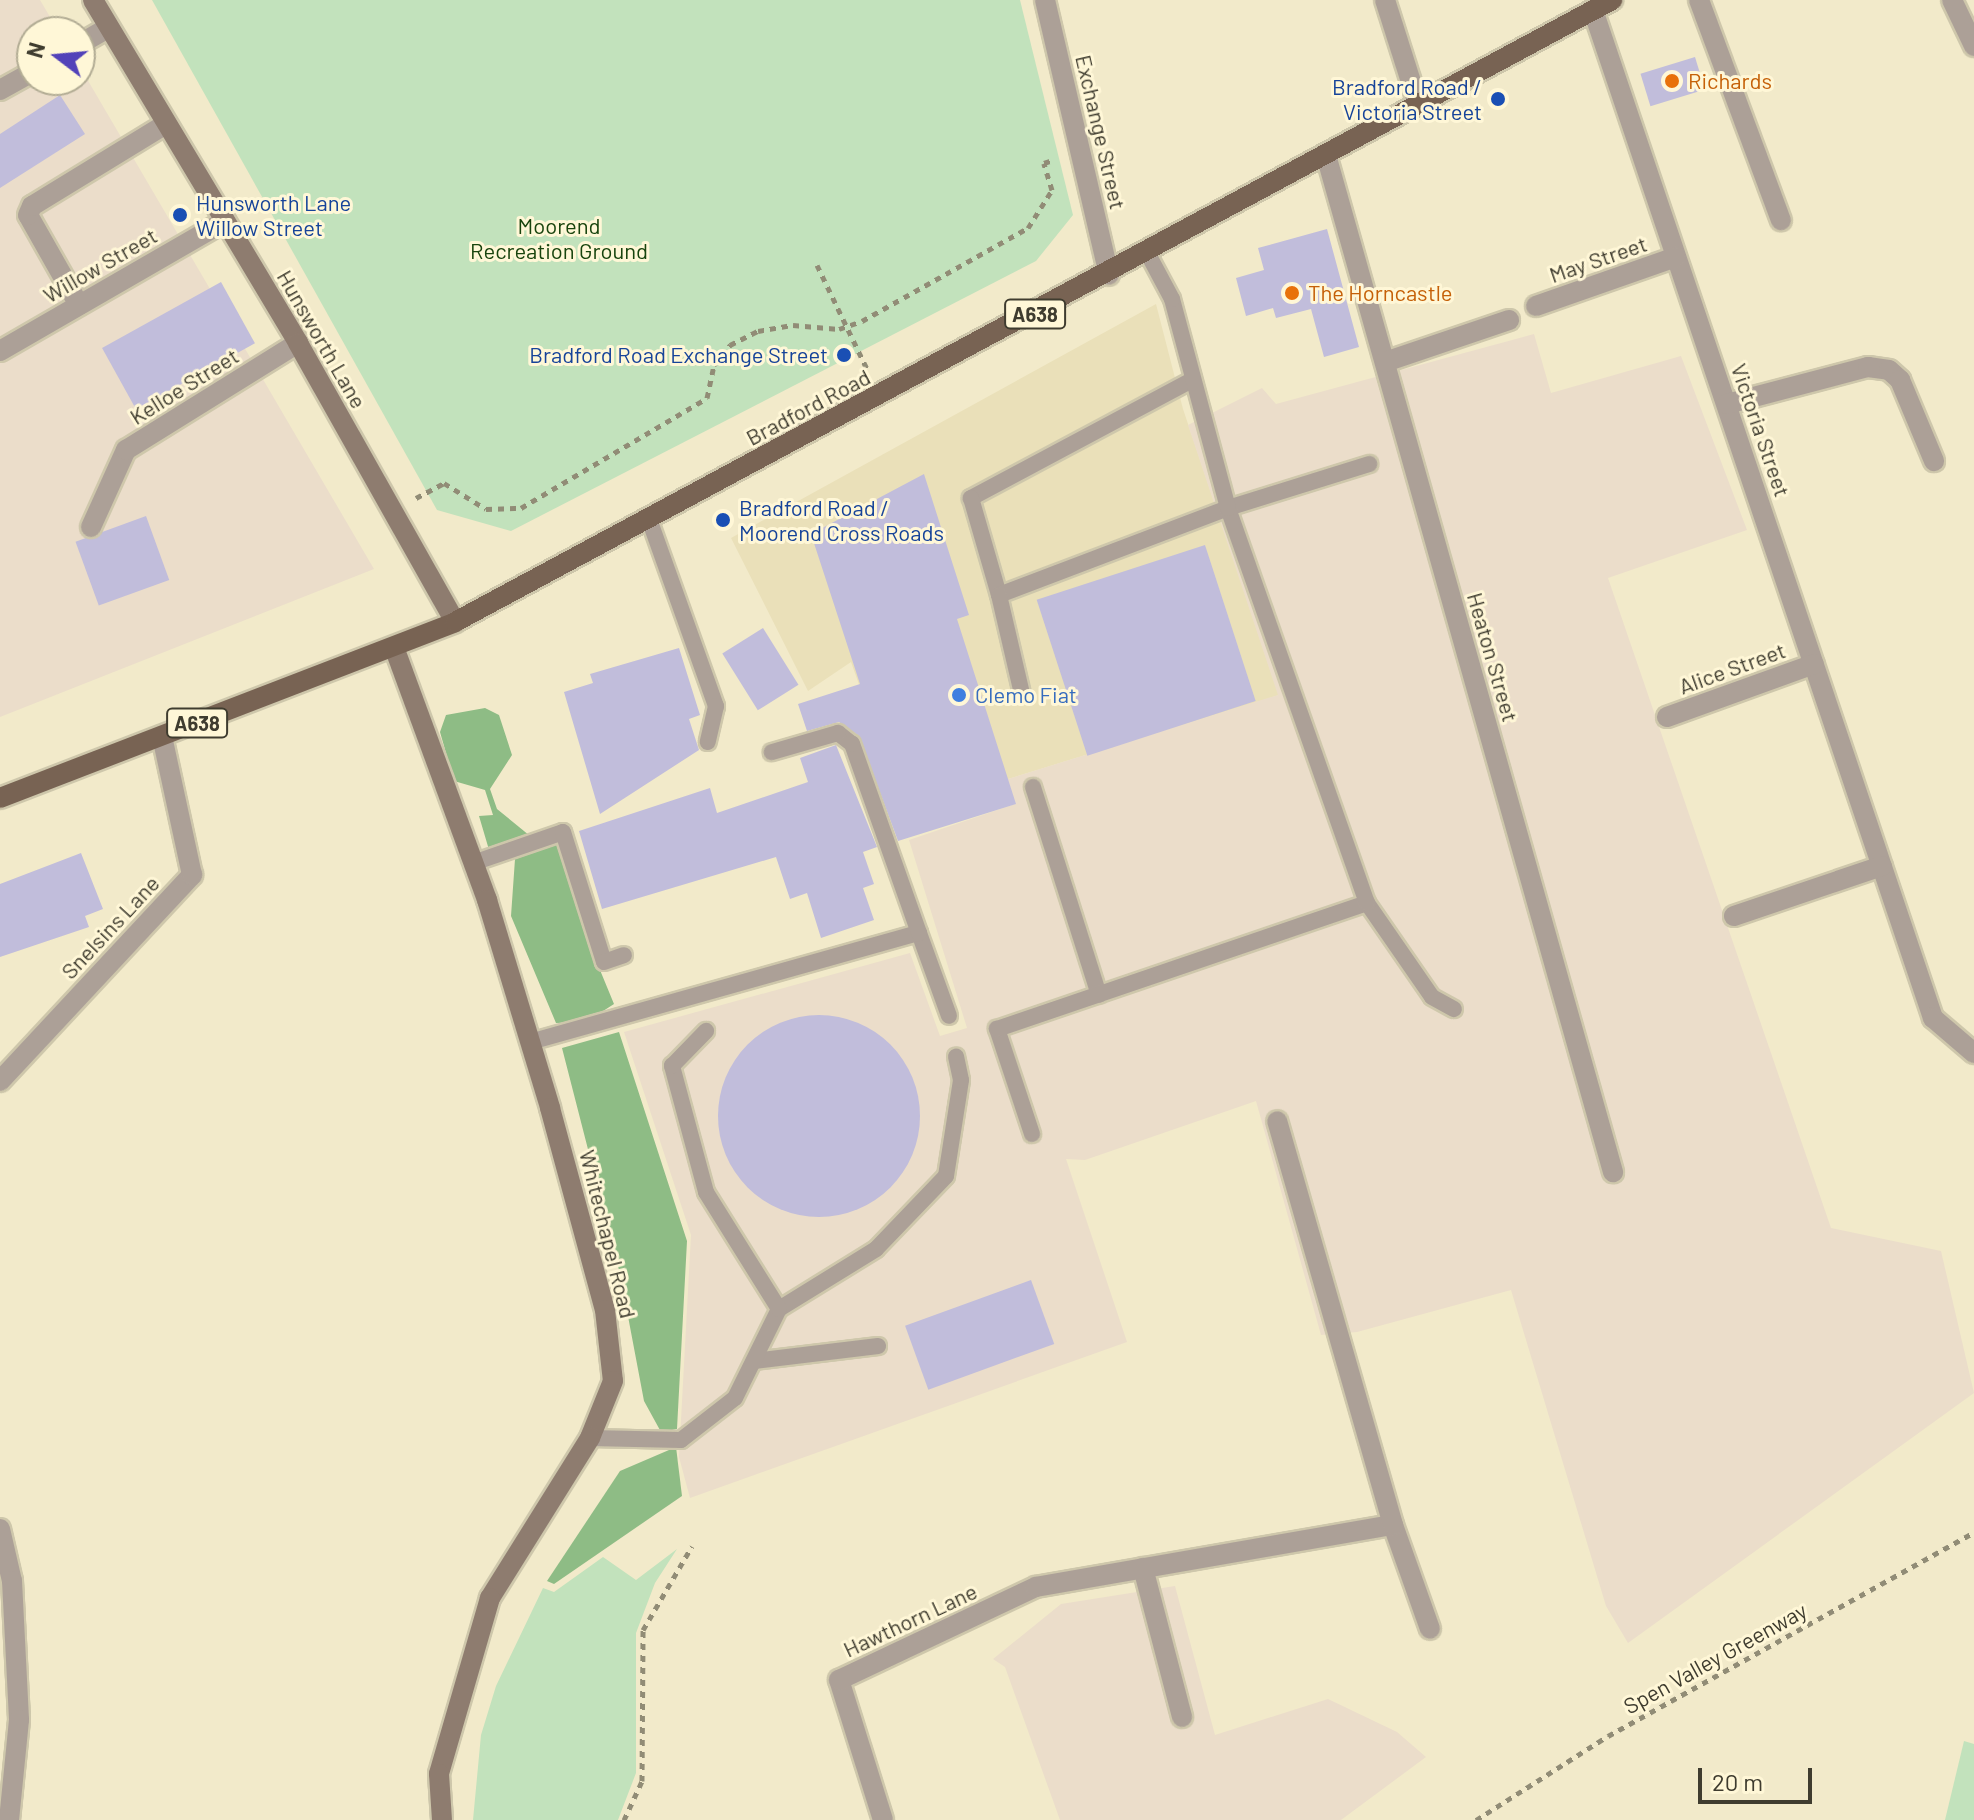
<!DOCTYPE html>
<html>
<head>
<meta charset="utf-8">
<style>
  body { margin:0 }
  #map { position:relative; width:1974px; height:1820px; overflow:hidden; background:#f2eaca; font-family:Barlow,sans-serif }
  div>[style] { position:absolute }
  .built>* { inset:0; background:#eae0b9 }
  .industrial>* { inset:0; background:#ebddca }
  .green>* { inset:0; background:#c2e2bc }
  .forest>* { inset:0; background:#8ebc85 }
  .building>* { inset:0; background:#c1bddb; transform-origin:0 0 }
  .round { border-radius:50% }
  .path>* { height:5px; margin-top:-2.5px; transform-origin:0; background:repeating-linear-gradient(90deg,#918c76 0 6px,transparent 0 12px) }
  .roads { filter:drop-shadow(2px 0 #cec7ab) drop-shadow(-2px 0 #cec7ab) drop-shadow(0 2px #cec7ab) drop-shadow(0 -2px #cec7ab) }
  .lane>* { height:16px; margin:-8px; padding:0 8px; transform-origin:8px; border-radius:8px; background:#aca097 }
  .street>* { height:20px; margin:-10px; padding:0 10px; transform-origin:10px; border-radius:10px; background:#aca097 }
  .secondary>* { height:20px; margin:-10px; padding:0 10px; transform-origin:10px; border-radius:10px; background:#8e7c6f }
  .primary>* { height:20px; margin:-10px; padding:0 10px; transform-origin:10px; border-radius:10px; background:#786353 }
  .dots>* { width:22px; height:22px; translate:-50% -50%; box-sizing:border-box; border:4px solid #fff7d7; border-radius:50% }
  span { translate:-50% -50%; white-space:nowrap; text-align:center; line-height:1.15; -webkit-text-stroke:6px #fff7d7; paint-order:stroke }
  .shield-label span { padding:2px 6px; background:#fff7d7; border:2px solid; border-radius:6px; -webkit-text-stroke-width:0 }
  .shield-label { font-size:20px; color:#3f3c2f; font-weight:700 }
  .food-label { font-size:22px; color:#c56008 }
  .left { translate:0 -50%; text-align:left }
  .transit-label { font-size:22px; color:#164399 }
  .right { translate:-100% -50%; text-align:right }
  .street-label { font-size:22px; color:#3f3c2f }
  .park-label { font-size:22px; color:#18440d }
  .shop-label { font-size:22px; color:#366cbe }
  .north { position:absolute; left:16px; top:16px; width:80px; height:80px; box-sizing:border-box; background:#fff7d7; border:2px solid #b2ac94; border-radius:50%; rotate:286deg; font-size:22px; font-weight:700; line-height:32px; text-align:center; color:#3f3c2f }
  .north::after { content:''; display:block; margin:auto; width:28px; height:36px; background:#5242b9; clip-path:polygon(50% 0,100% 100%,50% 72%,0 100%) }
  .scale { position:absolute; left:1698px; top:1768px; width:114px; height:36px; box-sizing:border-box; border:4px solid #3f3c2f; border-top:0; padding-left:10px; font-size:24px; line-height:28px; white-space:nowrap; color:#3f3c2f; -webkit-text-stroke:6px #fff7d7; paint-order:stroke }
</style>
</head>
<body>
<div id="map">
  <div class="built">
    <div style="clip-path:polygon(1156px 304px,1183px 409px,1279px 695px,1008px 779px,913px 836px,851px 662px,808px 691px,731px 538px)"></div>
  </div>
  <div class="industrial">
    <div style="clip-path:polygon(0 0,40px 0,59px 32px,32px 32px,32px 80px,80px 80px,80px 67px,374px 569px,0 717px)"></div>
    <div style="clip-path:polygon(1534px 334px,1551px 393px,1681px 356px,1747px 530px,1608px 578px,1831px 1228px,1941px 1251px,1974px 1393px,1628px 1643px,1606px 1606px,1511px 1290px,1357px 1332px,1321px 1335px,1256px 1101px,1085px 1160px,1066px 1159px,1127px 1342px,690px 1498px,679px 1457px,691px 1235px,624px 1032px,910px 953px,940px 1036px,967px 1028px,909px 840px,1015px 804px,1008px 779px,1278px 695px,1188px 425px,1262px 388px,1276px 404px)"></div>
    <div style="clip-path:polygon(1175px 1586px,1215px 1735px,1328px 1699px,1397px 1732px,1426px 1757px,1341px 1820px,1060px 1820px,1005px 1667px,993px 1659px,1061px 1604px)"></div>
  </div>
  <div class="green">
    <div style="clip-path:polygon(152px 0,1020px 0,1073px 215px,1036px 261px,511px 531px,437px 510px)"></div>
    <div style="clip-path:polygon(677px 1549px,655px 1583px,636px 1633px,636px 1773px,618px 1820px,473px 1820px,481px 1735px,496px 1686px,543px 1588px,554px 1592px,603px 1557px,636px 1580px)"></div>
    <div style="clip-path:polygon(1964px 1741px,1974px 1744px,1974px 1820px,1945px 1820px)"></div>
  </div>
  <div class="forest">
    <div style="clip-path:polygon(485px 708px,499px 715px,512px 755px,490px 789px,497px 809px,535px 840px,561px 844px,606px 957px,600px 970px,614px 1004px,586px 1022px,556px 1023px,511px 916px,515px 859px,492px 860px,479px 816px,493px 815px,485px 790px,454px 781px,440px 732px,446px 715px)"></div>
    <div style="clip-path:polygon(619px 1032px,687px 1241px,677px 1429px,661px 1432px,644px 1401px,620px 1274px,562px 1048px)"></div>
    <div style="clip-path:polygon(676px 1447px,682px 1496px,554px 1584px,547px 1581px,620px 1471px)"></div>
  </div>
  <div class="building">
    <div style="left:1695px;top:57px;width:34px;height:57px;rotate:73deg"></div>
    <div style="clip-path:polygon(60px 95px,85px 134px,0 188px,0 134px)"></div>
    <div style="clip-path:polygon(1327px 229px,1359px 347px,1324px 357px,1311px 309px,1276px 318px,1273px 308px,1246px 316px,1236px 278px,1264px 270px,1258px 248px)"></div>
    <div style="left:221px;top:282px;width:70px;height:136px;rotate:61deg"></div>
    <div style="clip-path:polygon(924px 474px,969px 615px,957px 619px,1016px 804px,898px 841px,859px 736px,839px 722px,807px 731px,798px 704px,860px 684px,811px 534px)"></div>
    <div style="left:146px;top:516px;width:68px;height:75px;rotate:70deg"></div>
    <div style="left:1205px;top:545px;width:164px;height:177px;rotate:72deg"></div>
    <div style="left:763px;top:628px;width:67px;height:48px;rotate:58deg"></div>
    <div style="clip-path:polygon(679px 648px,700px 715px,689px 719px,699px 750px,600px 814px,564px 692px,593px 683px,590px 674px)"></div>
    <div style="clip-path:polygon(836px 745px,877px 847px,863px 852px,874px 884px,863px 888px,874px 920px,821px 938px,807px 893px,790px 899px,776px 857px,602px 909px,579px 831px,710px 788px,717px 813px,808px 782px,800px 758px)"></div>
    <div style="clip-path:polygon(81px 853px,103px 909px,85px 916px,89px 927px,0 957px,0 884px)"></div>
    <div class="round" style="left:718px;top:1015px;width:202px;height:202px"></div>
    <div style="left:1031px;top:1280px;width:68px;height:134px;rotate:70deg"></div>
  </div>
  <div class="path">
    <div style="left:817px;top:265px;width:115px;rotate:64.3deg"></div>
    <div style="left:416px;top:498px;width:32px;rotate:-28deg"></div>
    <div style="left:444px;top:483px;width:49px;rotate:31.8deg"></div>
    <div style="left:486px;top:509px;width:35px;rotate:-2deg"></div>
    <div style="left:521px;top:508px;width:216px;rotate:-30.6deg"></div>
    <div style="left:707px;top:398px;width:34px;rotate:-78deg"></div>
    <div style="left:714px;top:365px;width:26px;rotate:-51deg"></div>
    <div style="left:730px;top:345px;width:31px;rotate:-27deg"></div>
    <div style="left:758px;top:331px;width:36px;rotate:-10deg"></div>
    <div style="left:793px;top:325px;width:46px;rotate:5deg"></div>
    <div style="left:839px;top:329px;width:24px;rotate:-19deg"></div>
    <div style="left:862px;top:321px;width:190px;rotate:-29.3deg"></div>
    <div style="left:1028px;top:228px;width:45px;rotate:-57.7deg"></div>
    <div style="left:1052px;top:190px;width:28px;rotate:-107deg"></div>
    <div style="left:1044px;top:163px;width:9px;rotate:-18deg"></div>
    <div style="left:624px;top:1820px;width:43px;rotate:-65.2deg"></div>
    <div style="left:642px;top:1781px;width:151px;rotate:-89.6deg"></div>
    <div style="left:643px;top:1630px;width:97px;rotate:-59.7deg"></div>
    <div style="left:1476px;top:1820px;width:156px;rotate:-32.5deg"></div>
    <div style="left:1608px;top:1736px;width:419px;rotate:-29.1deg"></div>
  </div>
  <div class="roads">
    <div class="lane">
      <div style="left:1192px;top:380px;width:251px;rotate:151.9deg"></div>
      <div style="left:971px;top:498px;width:101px;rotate:73.9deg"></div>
      <div style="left:999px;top:595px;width:245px;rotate:-20.8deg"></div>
      <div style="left:1228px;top:508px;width:148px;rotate:-17.3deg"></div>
      <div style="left:649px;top:519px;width:199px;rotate:70.3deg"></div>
      <div style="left:716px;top:706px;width:37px;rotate:103deg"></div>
      <div style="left:999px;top:595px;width:102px;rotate:76.9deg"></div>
      <div style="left:1033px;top:787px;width:218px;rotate:72.4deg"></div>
      <div style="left:473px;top:863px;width:95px;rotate:-19deg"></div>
      <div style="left:563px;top:832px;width:136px;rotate:72.5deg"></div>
      <div style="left:604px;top:962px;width:21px;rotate:-19deg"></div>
      <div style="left:1367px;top:903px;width:114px;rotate:55.3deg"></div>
      <div style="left:1432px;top:997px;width:25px;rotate:29deg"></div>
      <div style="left:919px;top:933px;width:88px;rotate:70.1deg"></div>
      <div style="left:530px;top:1042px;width:404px;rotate:-15.7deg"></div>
      <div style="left:919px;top:933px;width:201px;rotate:-109.5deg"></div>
      <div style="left:852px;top:744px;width:18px;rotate:-142deg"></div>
      <div style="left:838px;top:733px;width:69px;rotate:163.9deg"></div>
      <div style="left:1032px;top:1134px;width:111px;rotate:-108.4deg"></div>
      <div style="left:997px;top:1029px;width:391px;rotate:-18.8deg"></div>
      <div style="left:1367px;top:903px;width:419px;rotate:-109.4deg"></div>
      <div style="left:1228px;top:508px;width:216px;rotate:-105deg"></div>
      <div style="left:1172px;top:299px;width:51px;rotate:-118.1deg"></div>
      <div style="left:779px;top:1309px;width:114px;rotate:-31.7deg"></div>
      <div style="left:876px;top:1249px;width:101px;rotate:-46.2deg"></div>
      <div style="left:946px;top:1176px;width:97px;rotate:-81.1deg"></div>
      <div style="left:961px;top:1080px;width:24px;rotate:-102deg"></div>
      <div style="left:754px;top:1361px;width:125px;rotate:-6.9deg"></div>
      <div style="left:590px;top:1438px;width:91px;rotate:1.3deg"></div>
      <div style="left:681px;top:1440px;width:68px;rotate:-37.9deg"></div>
      <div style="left:735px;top:1398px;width:99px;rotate:-63.7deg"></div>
      <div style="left:779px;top:1309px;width:138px;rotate:-122deg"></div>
      <div style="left:706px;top:1192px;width:131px;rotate:-105.1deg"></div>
      <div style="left:672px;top:1066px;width:49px;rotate:-45.8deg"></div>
    </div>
    <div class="street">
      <div style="left:1045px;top:0;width:282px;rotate:76.9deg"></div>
      <div style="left:1385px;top:0;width:106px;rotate:72.4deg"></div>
      <div style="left:1699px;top:0;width:235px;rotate:69.6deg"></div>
      <div style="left:1952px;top:0;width:51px;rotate:64.4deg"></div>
      <div style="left:1593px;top:10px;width:1064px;rotate:71.36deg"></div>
      <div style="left:1933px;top:1018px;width:54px;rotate:40.5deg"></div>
      <div style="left:80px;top:44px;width:32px;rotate:-30deg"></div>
      <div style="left:0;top:90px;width:37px;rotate:-29deg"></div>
      <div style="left:1326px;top:155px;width:1057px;rotate:74.24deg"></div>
      <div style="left:79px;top:305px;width:103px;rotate:-119.5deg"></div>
      <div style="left:28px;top:215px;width:10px;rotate:-66deg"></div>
      <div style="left:32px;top:206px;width:157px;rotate:-31.5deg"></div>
      <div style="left:1536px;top:306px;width:148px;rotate:-19.3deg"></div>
      <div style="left:0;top:351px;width:260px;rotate:-30deg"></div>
      <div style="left:1385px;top:362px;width:131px;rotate:-18.7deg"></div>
      <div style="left:1727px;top:404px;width:146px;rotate:-14.7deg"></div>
      <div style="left:1868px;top:367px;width:21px;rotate:8deg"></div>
      <div style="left:1889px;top:370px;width:15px;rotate:42deg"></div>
      <div style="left:1900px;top:380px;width:88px;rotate:67.2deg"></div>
      <div style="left:91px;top:527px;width:85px;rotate:-65.6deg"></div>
      <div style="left:126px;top:450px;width:203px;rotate:-31.9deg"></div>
      <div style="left:1667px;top:717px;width:156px;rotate:-19.8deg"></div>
      <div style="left:1734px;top:916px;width:156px;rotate:-18.7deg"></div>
      <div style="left:0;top:1081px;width:282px;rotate:-47deg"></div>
      <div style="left:192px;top:875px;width:142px;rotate:-102.2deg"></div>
      <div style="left:1393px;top:1525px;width:110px;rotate:70.4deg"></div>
      <div style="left:0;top:1529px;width:53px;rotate:77deg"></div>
      <div style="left:12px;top:1581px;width:139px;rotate:87.1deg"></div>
      <div style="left:19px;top:1720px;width:100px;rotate:95.7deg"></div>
      <div style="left:1143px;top:1568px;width:154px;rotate:75.3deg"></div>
      <div style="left:883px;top:1820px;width:147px;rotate:-107.4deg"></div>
      <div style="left:839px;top:1680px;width:218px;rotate:-25.3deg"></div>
      <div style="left:1036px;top:1587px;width:362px;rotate:-9.9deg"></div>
      <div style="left:1393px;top:1525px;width:420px;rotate:-106deg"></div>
    </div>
    <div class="secondary">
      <div style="left:93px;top:0;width:400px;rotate:59.1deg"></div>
      <div style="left:298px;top:343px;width:320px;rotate:60.6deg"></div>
      <div style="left:394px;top:647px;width:270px;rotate:69.8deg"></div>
      <div style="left:487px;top:900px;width:217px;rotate:73.1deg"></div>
      <div style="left:550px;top:1108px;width:209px;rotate:74.8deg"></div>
      <div style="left:605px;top:1310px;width:71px;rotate:83.6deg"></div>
      <div style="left:613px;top:1381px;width:61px;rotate:112deg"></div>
      <div style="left:590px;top:1438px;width:189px;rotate:122deg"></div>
      <div style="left:490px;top:1598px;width:183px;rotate:106.2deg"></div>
      <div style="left:439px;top:1774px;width:46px;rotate:86.3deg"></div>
    </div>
    <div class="primary">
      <div style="left:0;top:798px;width:488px;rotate:-21.1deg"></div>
      <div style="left:455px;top:622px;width:1314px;rotate:-28.26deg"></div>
    </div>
  </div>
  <div class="dots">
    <div style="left:1672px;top:81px;background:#e8710a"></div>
    <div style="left:1498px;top:99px;background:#1a4fb4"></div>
    <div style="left:180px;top:215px;background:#1a4fb4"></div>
    <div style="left:1292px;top:293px;background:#e8710a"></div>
    <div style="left:844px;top:355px;background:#1a4fb4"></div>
    <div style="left:723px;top:520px;background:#1a4fb4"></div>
    <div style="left:959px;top:695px;background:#3f7fe0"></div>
  </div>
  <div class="shield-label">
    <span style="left:1035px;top:314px">A638</span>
    <span style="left:197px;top:723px">A638</span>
  </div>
  <div class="food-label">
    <span class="left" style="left:1688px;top:81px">Richards</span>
    <span class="left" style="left:1308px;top:293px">The Horncastle</span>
  </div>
  <div class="transit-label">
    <span class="right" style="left:1482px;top:99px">Bradford Road /<br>Victoria Street</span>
    <span class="left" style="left:196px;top:215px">Hunsworth Lane<br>Willow Street</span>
    <span class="right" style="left:828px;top:355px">Bradford Road Exchange Street</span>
    <span class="left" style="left:739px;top:520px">Bradford Road /<br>Moorend Cross Roads</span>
  </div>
  <div class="street-label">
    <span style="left:1101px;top:132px;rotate:77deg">Exchange Street</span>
    <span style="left:1598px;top:259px;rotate:-19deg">May Street</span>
    <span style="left:100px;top:265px;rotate:-30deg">Willow Street</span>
    <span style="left:322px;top:339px;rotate:60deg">Hunsworth Lane</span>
    <span style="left:184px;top:386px;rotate:-32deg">Kelloe Street</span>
    <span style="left:808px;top:407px;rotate:-28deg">Bradford Road</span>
    <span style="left:1761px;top:430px;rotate:71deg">Victoria Street</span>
    <span style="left:1493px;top:657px;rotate:74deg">Heaton Street</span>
    <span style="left:1732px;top:668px;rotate:-20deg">Alice Street</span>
    <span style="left:110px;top:927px;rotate:-47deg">Snelsins Lane</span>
    <span style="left:608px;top:1234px;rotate:76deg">Whitechapel Road</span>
    <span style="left:910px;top:1620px;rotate:-25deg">Hawthorn Lane</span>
    <span style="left:1715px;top:1658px;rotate:-29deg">Spen Valley Greenway</span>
  </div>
  <div class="park-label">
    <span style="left:559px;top:238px">Moorend<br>Recreation Ground</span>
  </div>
  <div class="shop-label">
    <span class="left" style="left:975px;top:695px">Clemo Fiat</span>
  </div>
  <div class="north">N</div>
  <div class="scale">20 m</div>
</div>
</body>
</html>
